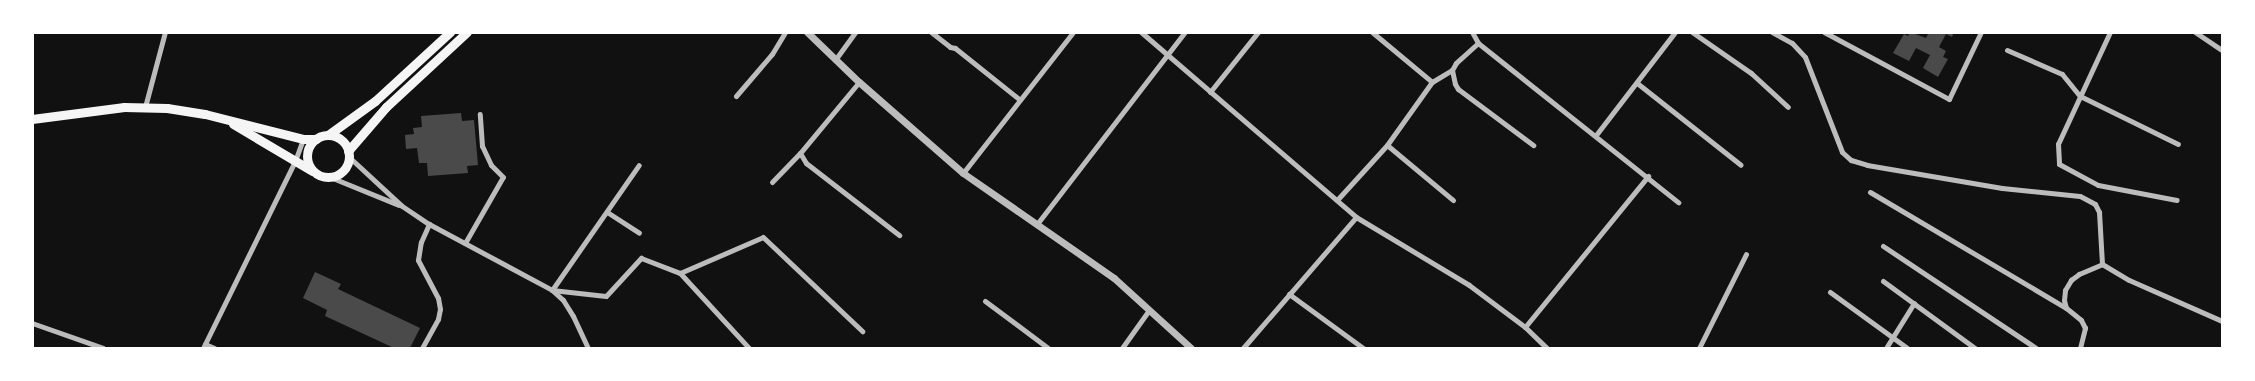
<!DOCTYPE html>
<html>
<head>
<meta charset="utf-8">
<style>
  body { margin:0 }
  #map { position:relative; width:2255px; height:381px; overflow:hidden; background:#111; font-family:Signika,sans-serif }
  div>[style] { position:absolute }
  .building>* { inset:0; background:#4a4a4a }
  .minor>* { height:5px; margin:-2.5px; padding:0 2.5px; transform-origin:2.5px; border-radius:2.5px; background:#bcbcbc }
  .tertiary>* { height:7px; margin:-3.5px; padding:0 3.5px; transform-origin:3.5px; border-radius:3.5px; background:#bcbcbc }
  .primary>* { height:9px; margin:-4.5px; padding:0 4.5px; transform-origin:4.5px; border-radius:4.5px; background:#f5f5f5 }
  .primary>.ring { margin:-4.5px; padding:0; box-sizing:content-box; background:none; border:9px solid #f5f5f5; border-radius:50% }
  span { translate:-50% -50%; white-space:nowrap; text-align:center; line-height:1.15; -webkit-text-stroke:4px #fff; paint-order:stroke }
  .frame { position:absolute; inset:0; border:34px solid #fff; pointer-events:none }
</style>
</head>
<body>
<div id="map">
  <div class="building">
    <div style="clip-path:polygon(1910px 32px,1926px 38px,1929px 32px,1954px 32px,1952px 37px,1946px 34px,1939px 47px,1946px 51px,1943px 57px,1948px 59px,1938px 77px,1923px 68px,1930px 55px,1916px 48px,1909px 61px,1893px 53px,1904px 34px,1908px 36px)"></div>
    <div style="clip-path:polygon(461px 113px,462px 121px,474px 120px,478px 165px,467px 166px,468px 173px,428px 176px,427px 163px,419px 163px,417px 148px,406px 149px,405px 135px,414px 134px,413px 128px,422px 127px,421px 116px)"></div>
    <div style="clip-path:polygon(315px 272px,341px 284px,338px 289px,420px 328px,410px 348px,394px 348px,325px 316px,327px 310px,303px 298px)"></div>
  </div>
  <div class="minor">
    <div style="left:931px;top:32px;width:24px;rotate:38deg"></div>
    <div style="left:950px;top:47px;width:5px;rotate:11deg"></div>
    <div style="left:955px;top:48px;width:82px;rotate:38.6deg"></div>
    <div style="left:1141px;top:32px;width:284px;rotate:40.7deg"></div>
    <div style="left:1356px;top:217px;width:132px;rotate:31deg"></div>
    <div style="left:1469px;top:285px;width:70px;rotate:36.9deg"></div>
    <div style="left:1525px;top:327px;width:30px;rotate:44deg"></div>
    <div style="left:1372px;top:32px;width:78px;rotate:39.8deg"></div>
    <div style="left:1472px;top:32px;width:13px;rotate:61deg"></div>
    <div style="left:1478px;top:43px;width:30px;rotate:138deg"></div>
    <div style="left:1456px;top:63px;width:8px;rotate:120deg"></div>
    <div style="left:1452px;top:70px;width:14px;rotate:78deg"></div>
    <div style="left:1455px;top:84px;width:6px;rotate:59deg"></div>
    <div style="left:1458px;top:89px;width:94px;rotate:36.7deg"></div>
    <div style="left:1692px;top:32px;width:72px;rotate:34.8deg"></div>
    <div style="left:1751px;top:73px;width:50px;rotate:42.6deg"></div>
    <div style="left:1772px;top:32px;width:23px;rotate:29deg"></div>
    <div style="left:1792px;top:43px;width:19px;rotate:47deg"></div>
    <div style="left:1805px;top:57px;width:102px;rotate:68.7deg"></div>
    <div style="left:1842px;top:152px;width:12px;rotate:42deg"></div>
    <div style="left:1851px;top:160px;width:17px;rotate:17deg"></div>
    <div style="left:1867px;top:165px;width:137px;rotate:9.7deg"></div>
    <div style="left:2002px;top:188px;width:78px;rotate:5.9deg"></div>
    <div style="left:2080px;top:196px;width:17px;rotate:28deg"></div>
    <div style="left:2095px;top:204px;width:9px;rotate:63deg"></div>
    <div style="left:2099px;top:212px;width:52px;rotate:86.7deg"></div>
    <div style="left:2102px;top:264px;width:31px;rotate:31deg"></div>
    <div style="left:2129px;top:280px;width:102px;rotate:23.8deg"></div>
    <div style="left:1824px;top:32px;width:142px;rotate:28.2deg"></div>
    <div style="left:1949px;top:99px;width:74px;rotate:-64.5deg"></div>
    <div style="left:2110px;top:32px;width:123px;rotate:114.9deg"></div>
    <div style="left:2058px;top:144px;width:20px;rotate:87deg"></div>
    <div style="left:2059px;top:164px;width:44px;rotate:28.3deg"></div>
    <div style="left:2098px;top:185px;width:80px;rotate:10.8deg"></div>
    <div style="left:2195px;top:32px;width:32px;rotate:34deg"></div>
    <div style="left:1478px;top:43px;width:256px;rotate:38.5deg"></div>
    <div style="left:2007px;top:50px;width:60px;rotate:23.6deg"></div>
    <div style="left:2062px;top:74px;width:28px;rotate:51deg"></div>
    <div style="left:2080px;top:96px;width:109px;rotate:26.1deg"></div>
    <div style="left:835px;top:60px;width:34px;rotate:-54deg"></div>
    <div style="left:859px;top:82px;width:92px;rotate:129.7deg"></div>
    <div style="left:800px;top:153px;width:12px;rotate:59deg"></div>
    <div style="left:806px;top:163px;width:118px;rotate:37.7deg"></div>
    <div style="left:1637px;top:83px;width:132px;rotate:38.3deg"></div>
    <div style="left:1210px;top:92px;width:77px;rotate:-51.3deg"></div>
    <div style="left:736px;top:96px;width:55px;rotate:-49.4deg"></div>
    <div style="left:772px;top:54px;width:26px;rotate:-59deg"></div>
    <div style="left:145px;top:107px;width:78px;rotate:-75.1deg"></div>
    <div style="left:1596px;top:135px;width:130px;rotate:-52.5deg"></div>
    <div style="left:1387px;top:145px;width:86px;rotate:39.8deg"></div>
    <div style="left:349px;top:157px;width:72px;rotate:42.8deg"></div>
    <div style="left:402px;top:206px;width:32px;rotate:34deg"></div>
    <div style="left:429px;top:224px;width:140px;rotate:28.2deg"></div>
    <div style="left:552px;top:290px;width:15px;rotate:42deg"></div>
    <div style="left:563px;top:300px;width:19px;rotate:58deg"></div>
    <div style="left:573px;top:316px;width:35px;rotate:65deg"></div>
    <div style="left:963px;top:173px;width:179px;rotate:-52deg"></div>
    <div style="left:330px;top:177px;width:74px;rotate:22.1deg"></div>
    <div style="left:772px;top:182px;width:40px;rotate:-46deg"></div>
    <div style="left:1870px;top:192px;width:228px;rotate:30.6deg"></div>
    <div style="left:1337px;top:200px;width:74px;rotate:-47.7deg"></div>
    <div style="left:1387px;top:145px;width:77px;rotate:-54.5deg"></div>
    <div style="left:1432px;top:82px;width:23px;rotate:-31deg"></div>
    <div style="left:607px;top:212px;width:38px;rotate:33deg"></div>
    <div style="left:1037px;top:224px;width:242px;rotate:-52.4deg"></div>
    <div style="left:465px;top:243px;width:76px;rotate:-60.1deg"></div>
    <div style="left:503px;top:177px;width:17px;rotate:-135deg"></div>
    <div style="left:491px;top:165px;width:21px;rotate:-115deg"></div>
    <div style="left:482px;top:146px;width:32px;rotate:-94deg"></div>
    <div style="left:1883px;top:246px;width:184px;rotate:33.7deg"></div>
    <div style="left:680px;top:273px;width:102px;rotate:47.4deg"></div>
    <div style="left:1883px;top:281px;width:114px;rotate:36.1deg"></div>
    <div style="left:552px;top:290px;width:54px;rotate:6.3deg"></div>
    <div style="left:606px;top:296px;width:52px;rotate:-47.4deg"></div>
    <div style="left:641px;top:258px;width:42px;rotate:21deg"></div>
    <div style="left:680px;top:273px;width:90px;rotate:-23.4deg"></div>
    <div style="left:763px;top:237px;width:137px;rotate:43.5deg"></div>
    <div style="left:552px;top:290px;width:152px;rotate:-55.2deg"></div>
    <div style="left:1830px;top:292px;width:95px;rotate:36deg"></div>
    <div style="left:1289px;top:294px;width:92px;rotate:36.1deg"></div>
    <div style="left:985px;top:301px;width:79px;rotate:36.7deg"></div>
    <div style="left:32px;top:323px;width:75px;rotate:19.4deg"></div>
    <div style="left:1525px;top:327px;width:195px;rotate:-50.8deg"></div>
    <div style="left:205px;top:344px;width:10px;rotate:24deg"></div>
    <div style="left:203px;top:348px;width:208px;rotate:-63.8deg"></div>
    <div style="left:295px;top:161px;width:23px;rotate:-70deg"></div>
    <div style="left:422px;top:348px;width:33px;rotate:-61deg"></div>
    <div style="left:438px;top:319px;width:10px;rotate:-79deg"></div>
    <div style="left:440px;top:309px;width:11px;rotate:-100deg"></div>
    <div style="left:438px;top:298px;width:43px;rotate:-117.8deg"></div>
    <div style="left:418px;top:260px;width:18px;rotate:-81deg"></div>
    <div style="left:421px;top:242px;width:20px;rotate:-66deg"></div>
    <div style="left:1122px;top:348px;width:47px;rotate:-54.6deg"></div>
    <div style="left:1243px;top:348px;width:173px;rotate:-49.2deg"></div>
    <div style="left:1699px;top:348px;width:105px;rotate:-63.4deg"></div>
    <div style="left:1886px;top:348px;width:53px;rotate:-58.1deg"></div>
    <div style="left:2080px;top:348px;width:21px;rotate:-76deg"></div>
    <div style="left:2085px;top:328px;width:9px;rotate:-117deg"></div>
    <div style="left:2081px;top:320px;width:19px;rotate:-141deg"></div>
    <div style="left:2066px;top:308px;width:8px;rotate:-104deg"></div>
    <div style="left:2064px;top:300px;width:10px;rotate:-84deg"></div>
    <div style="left:2065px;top:290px;width:12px;rotate:-59deg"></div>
    <div style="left:2071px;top:280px;width:10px;rotate:-37deg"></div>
    <div style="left:2079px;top:274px;width:25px;rotate:-23deg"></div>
  </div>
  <div class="tertiary">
    <div style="left:807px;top:32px;width:72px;rotate:43.9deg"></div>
    <div style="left:859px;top:82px;width:138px;rotate:41.2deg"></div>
    <div style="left:963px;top:173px;width:184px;rotate:34.8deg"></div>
    <div style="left:1114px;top:278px;width:104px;rotate:42.3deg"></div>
  </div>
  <div class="primary">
    <div style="left:32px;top:119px;width:93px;rotate:-7.4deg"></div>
    <div style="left:124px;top:107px;width:43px;rotate:1.3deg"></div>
    <div style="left:167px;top:108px;width:38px;rotate:9deg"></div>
    <div style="left:205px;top:114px;width:101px;rotate:14.3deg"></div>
    <div style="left:303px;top:139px;width:13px"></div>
    <div style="left:233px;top:124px;width:92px;rotate:30.7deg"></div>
    <div style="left:328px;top:135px;width:58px;rotate:-35.9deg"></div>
    <div style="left:375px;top:101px;width:102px;rotate:-42.6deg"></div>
    <div class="ring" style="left:307px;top:135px;width:33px;height:33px"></div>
    <div style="left:348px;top:151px;width:58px;rotate:-49.2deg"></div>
    <div style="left:386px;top:107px;width:110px;rotate:-42.8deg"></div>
  </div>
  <div class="frame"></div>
</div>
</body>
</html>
